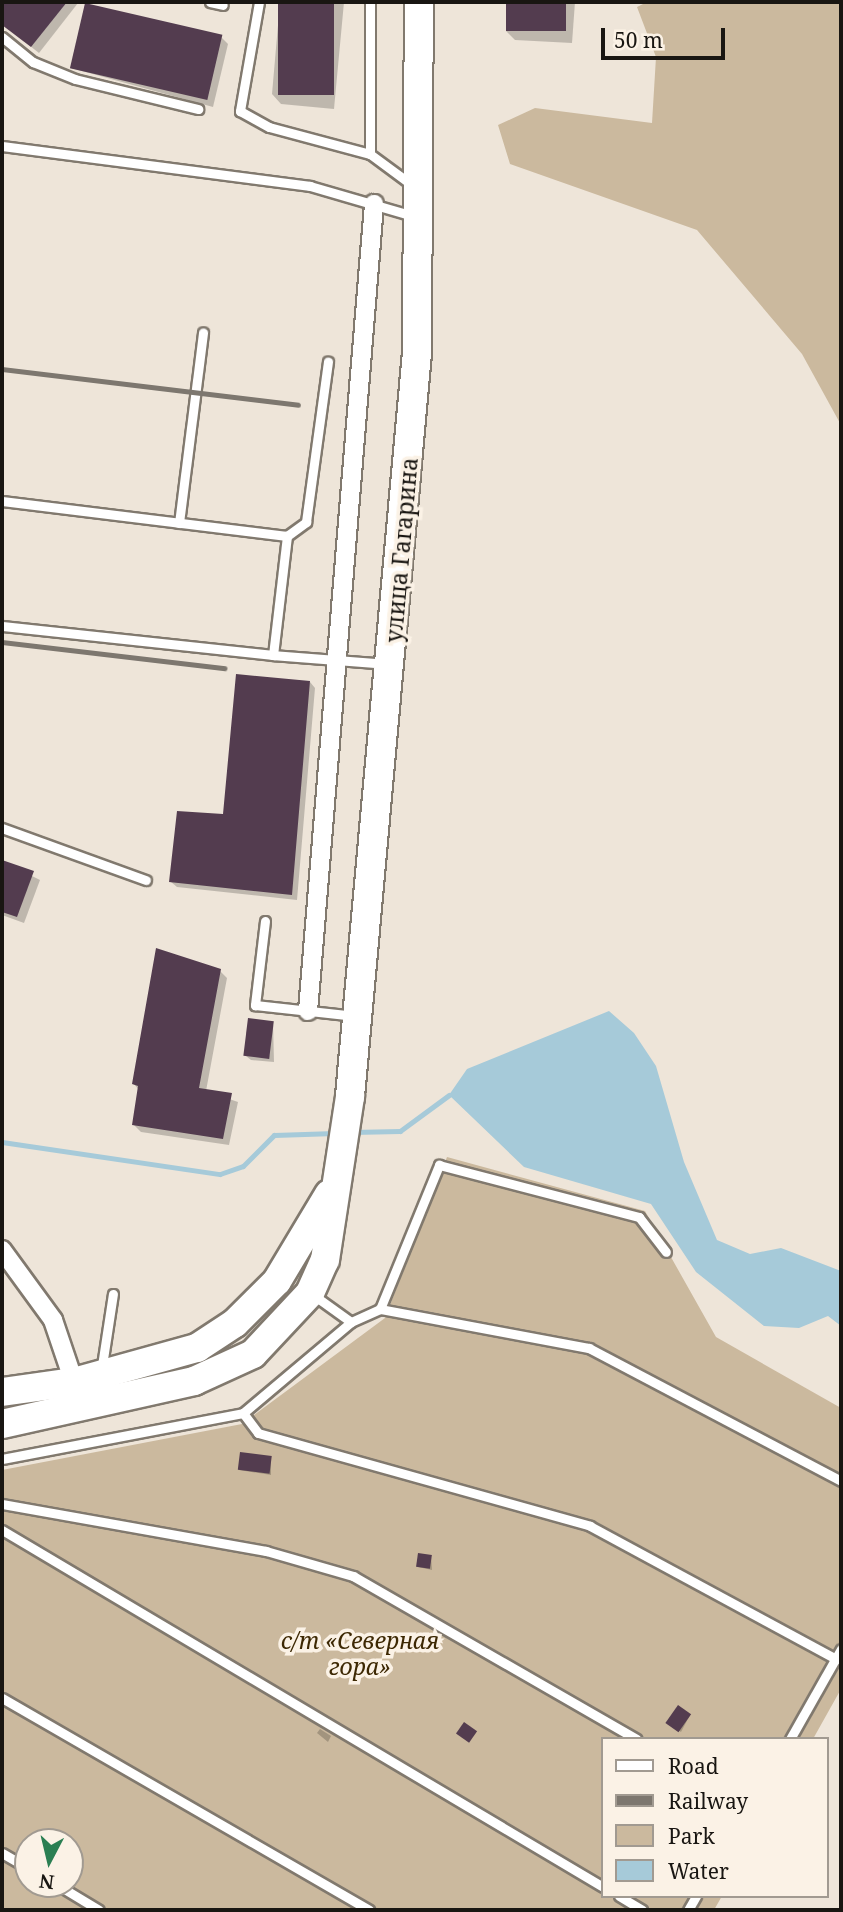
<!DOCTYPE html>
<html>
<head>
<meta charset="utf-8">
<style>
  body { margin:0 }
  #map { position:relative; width:843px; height:1912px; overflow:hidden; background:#eee5d9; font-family:"Noto Serif",serif }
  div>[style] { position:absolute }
  .green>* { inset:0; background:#cbb99e }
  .water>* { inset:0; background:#a6cad9 }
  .shadow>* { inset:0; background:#0003 }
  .stream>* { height:5px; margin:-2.5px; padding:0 2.5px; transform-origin:2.5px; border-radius:2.5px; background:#a6cad9 }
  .building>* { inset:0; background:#533c4f; transform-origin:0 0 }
  .roads { filter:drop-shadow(2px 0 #81796e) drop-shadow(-2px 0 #81796e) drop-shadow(0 2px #81796e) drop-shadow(0 -2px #81796e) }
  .lane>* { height:9px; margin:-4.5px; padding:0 4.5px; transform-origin:4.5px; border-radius:4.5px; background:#fff }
  .street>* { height:18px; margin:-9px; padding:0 9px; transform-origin:9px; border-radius:9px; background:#fff }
  .primary>* { height:28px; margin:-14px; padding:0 14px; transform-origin:14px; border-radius:14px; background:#fff }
  .rail>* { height:5px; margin:-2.5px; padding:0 2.5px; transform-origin:2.5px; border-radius:2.5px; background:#7d776f }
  span { translate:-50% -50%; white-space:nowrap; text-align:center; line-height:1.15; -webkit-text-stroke:7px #fbf2e6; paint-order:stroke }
  .street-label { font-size:23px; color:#191612 }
  .park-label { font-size:23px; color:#3d2803; font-style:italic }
  .frame { position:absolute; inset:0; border:4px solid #191612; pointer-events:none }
  .legend { position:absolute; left:601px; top:1737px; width:228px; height:161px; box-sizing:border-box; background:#fbf2e6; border:2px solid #a19a91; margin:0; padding:9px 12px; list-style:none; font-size:21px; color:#191612 }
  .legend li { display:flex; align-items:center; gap:14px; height:35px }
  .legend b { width:35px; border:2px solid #a19a91 }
  .north { position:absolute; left:14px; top:1828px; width:70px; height:70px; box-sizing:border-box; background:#fbf2e6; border:2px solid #a19a91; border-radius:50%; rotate:187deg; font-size:19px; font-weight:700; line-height:28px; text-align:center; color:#191612 }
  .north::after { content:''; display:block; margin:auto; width:24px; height:32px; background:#2b7f52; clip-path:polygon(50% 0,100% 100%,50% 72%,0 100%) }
  .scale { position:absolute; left:601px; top:28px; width:124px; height:32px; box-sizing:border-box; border:4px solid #191612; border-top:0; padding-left:9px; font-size:21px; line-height:24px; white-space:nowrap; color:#191612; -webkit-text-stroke:5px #fbf2e6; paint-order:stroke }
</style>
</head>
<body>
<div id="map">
  <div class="green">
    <div style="clip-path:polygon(647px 2px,841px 2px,841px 425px,802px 354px,697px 230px,510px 164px,498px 125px,535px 108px,652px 123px,656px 57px,637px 7px)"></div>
    <div style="clip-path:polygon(evenodd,447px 1157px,645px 1211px,716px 1337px,841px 1408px,841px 1689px,813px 1739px,603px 1739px,603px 1896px,722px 1896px,714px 1910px,2px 1910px,2px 1470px,242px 1424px,385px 1318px,447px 1157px,28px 1842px,70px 1842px,70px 1884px,28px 1884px,28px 1842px)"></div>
  </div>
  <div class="water">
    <div style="clip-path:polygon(609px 1011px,634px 1033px,656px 1066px,684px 1162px,717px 1240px,750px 1254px,781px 1248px,841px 1271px,841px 1326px,828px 1316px,799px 1328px,764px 1326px,696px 1272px,651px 1204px,524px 1167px,449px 1095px,467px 1069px)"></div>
  </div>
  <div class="shadow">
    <div style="clip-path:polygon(2px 2px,76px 2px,78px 3px,39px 53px,2px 24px)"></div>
    <div style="clip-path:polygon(280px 2px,344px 2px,334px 109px,281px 104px,272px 94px)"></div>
    <div style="clip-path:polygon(508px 2px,575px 2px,572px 43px,515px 40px,506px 31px)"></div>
    <div style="clip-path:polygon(221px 37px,228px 44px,213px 107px,71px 68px)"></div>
    <div style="clip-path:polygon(310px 682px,315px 688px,297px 900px,177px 887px,171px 882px,224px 816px)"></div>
    <div style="clip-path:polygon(2px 861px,40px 880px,24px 923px,2px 915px)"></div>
    <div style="clip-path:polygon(220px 971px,227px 978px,206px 1091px,238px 1102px,229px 1145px,141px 1132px,134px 1125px,139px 1090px,134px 1084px)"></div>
    <div style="clip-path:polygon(273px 1023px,274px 1062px,251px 1060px,246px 1056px)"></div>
    <div style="clip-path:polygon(271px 1458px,271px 1475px,239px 1470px)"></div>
    <div style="clip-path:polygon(431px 1556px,432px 1570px,418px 1567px)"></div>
    <div style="clip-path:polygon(690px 1715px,681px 1732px,670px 1724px)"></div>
    <div style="clip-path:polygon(320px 1729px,331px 1736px,328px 1742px,317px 1733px)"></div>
  </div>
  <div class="stream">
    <div style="left:352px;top:1132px;width:48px;rotate:-1.2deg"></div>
    <div style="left:400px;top:1131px;width:61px;rotate:-36.3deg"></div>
    <div style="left:2px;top:1142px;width:220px;rotate:8.4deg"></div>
    <div style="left:220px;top:1174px;width:24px;rotate:-19deg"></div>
    <div style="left:243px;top:1166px;width:44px;rotate:-45deg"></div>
    <div style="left:274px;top:1135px;width:61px;rotate:-1.9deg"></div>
  </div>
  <div class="building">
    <div style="clip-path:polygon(2px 2px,67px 2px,31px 47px,2px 25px)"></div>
    <div style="left:278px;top:2px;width:56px;height:93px"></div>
    <div style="left:506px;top:2px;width:60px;height:29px"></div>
    <div style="left:85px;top:3px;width:141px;height:67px;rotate:13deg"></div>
    <div style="clip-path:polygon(236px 674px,310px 681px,292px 895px,169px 882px,177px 811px,223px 814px)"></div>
    <div style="clip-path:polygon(2px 860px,34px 871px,17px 917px,2px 912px)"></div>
    <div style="clip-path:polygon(156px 948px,221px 969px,199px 1088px,232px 1093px,223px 1139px,132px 1125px,138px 1086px,132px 1084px)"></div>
    <div style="left:248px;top:1018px;width:26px;height:38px;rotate:7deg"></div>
    <div style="left:240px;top:1452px;width:32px;height:18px;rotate:7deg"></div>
    <div style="left:418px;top:1553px;width:14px;height:14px;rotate:8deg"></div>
    <div style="left:678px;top:1705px;width:16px;height:22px;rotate:35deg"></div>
    <div style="left:464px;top:1722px;width:16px;height:14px;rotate:35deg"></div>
  </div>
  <div class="roads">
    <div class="lane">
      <div style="left:210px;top:2px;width:13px;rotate:13deg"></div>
      <div style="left:259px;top:2px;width:111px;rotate:99.9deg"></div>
      <div style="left:240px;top:111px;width:33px;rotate:29deg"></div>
      <div style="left:269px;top:127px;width:105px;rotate:15deg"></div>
      <div style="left:370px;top:2px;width:152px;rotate:90deg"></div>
      <div style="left:370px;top:154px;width:52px;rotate:36.4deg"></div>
      <div style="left:2px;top:37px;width:40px;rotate:39deg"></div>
      <div style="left:33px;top:62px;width:45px;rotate:22deg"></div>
      <div style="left:75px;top:79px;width:127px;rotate:13.7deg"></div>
      <div style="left:2px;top:146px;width:311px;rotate:7.4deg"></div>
      <div style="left:310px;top:186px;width:107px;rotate:16.2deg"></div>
      <div style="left:2px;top:501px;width:287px;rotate:7deg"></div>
      <div style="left:287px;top:536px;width:24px;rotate:-36deg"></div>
      <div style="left:306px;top:522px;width:162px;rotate:-82.2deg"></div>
      <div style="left:179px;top:523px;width:192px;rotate:-82.8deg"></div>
      <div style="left:2px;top:626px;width:273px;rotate:6.1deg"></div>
      <div style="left:273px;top:655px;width:120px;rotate:-83.3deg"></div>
      <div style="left:273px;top:655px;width:114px;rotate:4.5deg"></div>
      <div style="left:2px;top:828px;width:153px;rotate:19.9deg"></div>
      <div style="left:265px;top:921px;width:85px;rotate:96.8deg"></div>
      <div style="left:255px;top:1005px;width:101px;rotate:6.3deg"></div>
      <div style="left:312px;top:1294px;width:48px;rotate:35.7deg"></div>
      <div style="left:380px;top:1309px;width:156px;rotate:-67.7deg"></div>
      <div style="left:439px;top:1165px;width:207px;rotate:14.6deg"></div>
      <div style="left:639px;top:1217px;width:44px;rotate:52.4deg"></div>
      <div style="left:101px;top:1372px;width:79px;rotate:-81.3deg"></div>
      <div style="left:243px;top:1413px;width:25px;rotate:53deg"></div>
      <div style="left:258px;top:1433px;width:345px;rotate:15.6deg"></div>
      <div style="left:590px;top:1526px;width:280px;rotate:28.4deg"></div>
      <div style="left:2px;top:1459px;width:245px;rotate:-10.8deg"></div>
      <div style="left:243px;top:1413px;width:141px;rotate:-40.1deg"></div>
      <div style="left:351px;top:1322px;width:32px;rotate:-24deg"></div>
      <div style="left:380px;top:1309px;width:213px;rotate:10.6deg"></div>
      <div style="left:589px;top:1348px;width:285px;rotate:27.8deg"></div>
      <div style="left:2px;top:1504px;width:268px;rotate:10.1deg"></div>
      <div style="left:266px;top:1551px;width:91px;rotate:16deg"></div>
      <div style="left:353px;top:1576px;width:327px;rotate:29.9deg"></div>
      <div style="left:2px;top:1530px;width:699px;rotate:30.71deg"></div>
      <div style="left:2px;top:1698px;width:424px;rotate:30deg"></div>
      <div style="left:790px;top:1739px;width:103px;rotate:-60.5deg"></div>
      <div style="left:2px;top:1853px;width:30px;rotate:30deg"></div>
      <div style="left:56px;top:1884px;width:50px;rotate:31.2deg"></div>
      <div style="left:619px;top:1896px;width:27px;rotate:31deg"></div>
      <div style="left:688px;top:1910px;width:16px;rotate:-60deg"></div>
    </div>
    <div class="street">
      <div style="left:308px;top:1011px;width:810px;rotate:-85.32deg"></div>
      <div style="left:2px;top:1250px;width:87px;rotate:53.9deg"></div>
      <div style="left:53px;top:1320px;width:65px;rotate:71.3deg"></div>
    </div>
    <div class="primary">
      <div style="left:2px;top:1392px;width:73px;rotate:-7.9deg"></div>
      <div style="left:74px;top:1382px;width:128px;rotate:-15.5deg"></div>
      <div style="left:197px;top:1348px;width:45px;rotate:-33.3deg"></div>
      <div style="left:235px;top:1323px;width:59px;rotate:-45deg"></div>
      <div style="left:277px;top:1281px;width:101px;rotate:-59.1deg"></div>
      <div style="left:2px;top:1424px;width:197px;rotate:-12.6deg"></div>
      <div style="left:194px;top:1381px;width:65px;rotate:-24.6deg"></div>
      <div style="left:253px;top:1354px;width:83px;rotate:-46.9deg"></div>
      <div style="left:310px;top:1293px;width:36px;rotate:-66deg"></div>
      <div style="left:325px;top:1260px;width:166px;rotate:-81.3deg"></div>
      <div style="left:350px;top:1096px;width:746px;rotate:-84.85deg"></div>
      <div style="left:417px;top:353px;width:351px;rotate:-89.7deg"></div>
    </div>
  </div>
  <div class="rail">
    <div style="left:2px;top:369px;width:298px;rotate:6.9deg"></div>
    <div style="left:2px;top:642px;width:224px;rotate:6.7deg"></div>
  </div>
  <div class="street-label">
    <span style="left:401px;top:550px;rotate:-85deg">улица Гагарина</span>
  </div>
  <div class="park-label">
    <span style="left:360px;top:1653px">с/т «Северная<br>гора»</span>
  </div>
  <div class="frame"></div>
  <ul class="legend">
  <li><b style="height:9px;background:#fff"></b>Road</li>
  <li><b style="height:9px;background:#7d776f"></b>Railway</li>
  <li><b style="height:19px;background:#cbb99e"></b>Park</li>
  <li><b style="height:19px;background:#a6cad9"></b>Water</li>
  </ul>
  <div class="north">N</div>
  <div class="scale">50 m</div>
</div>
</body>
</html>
